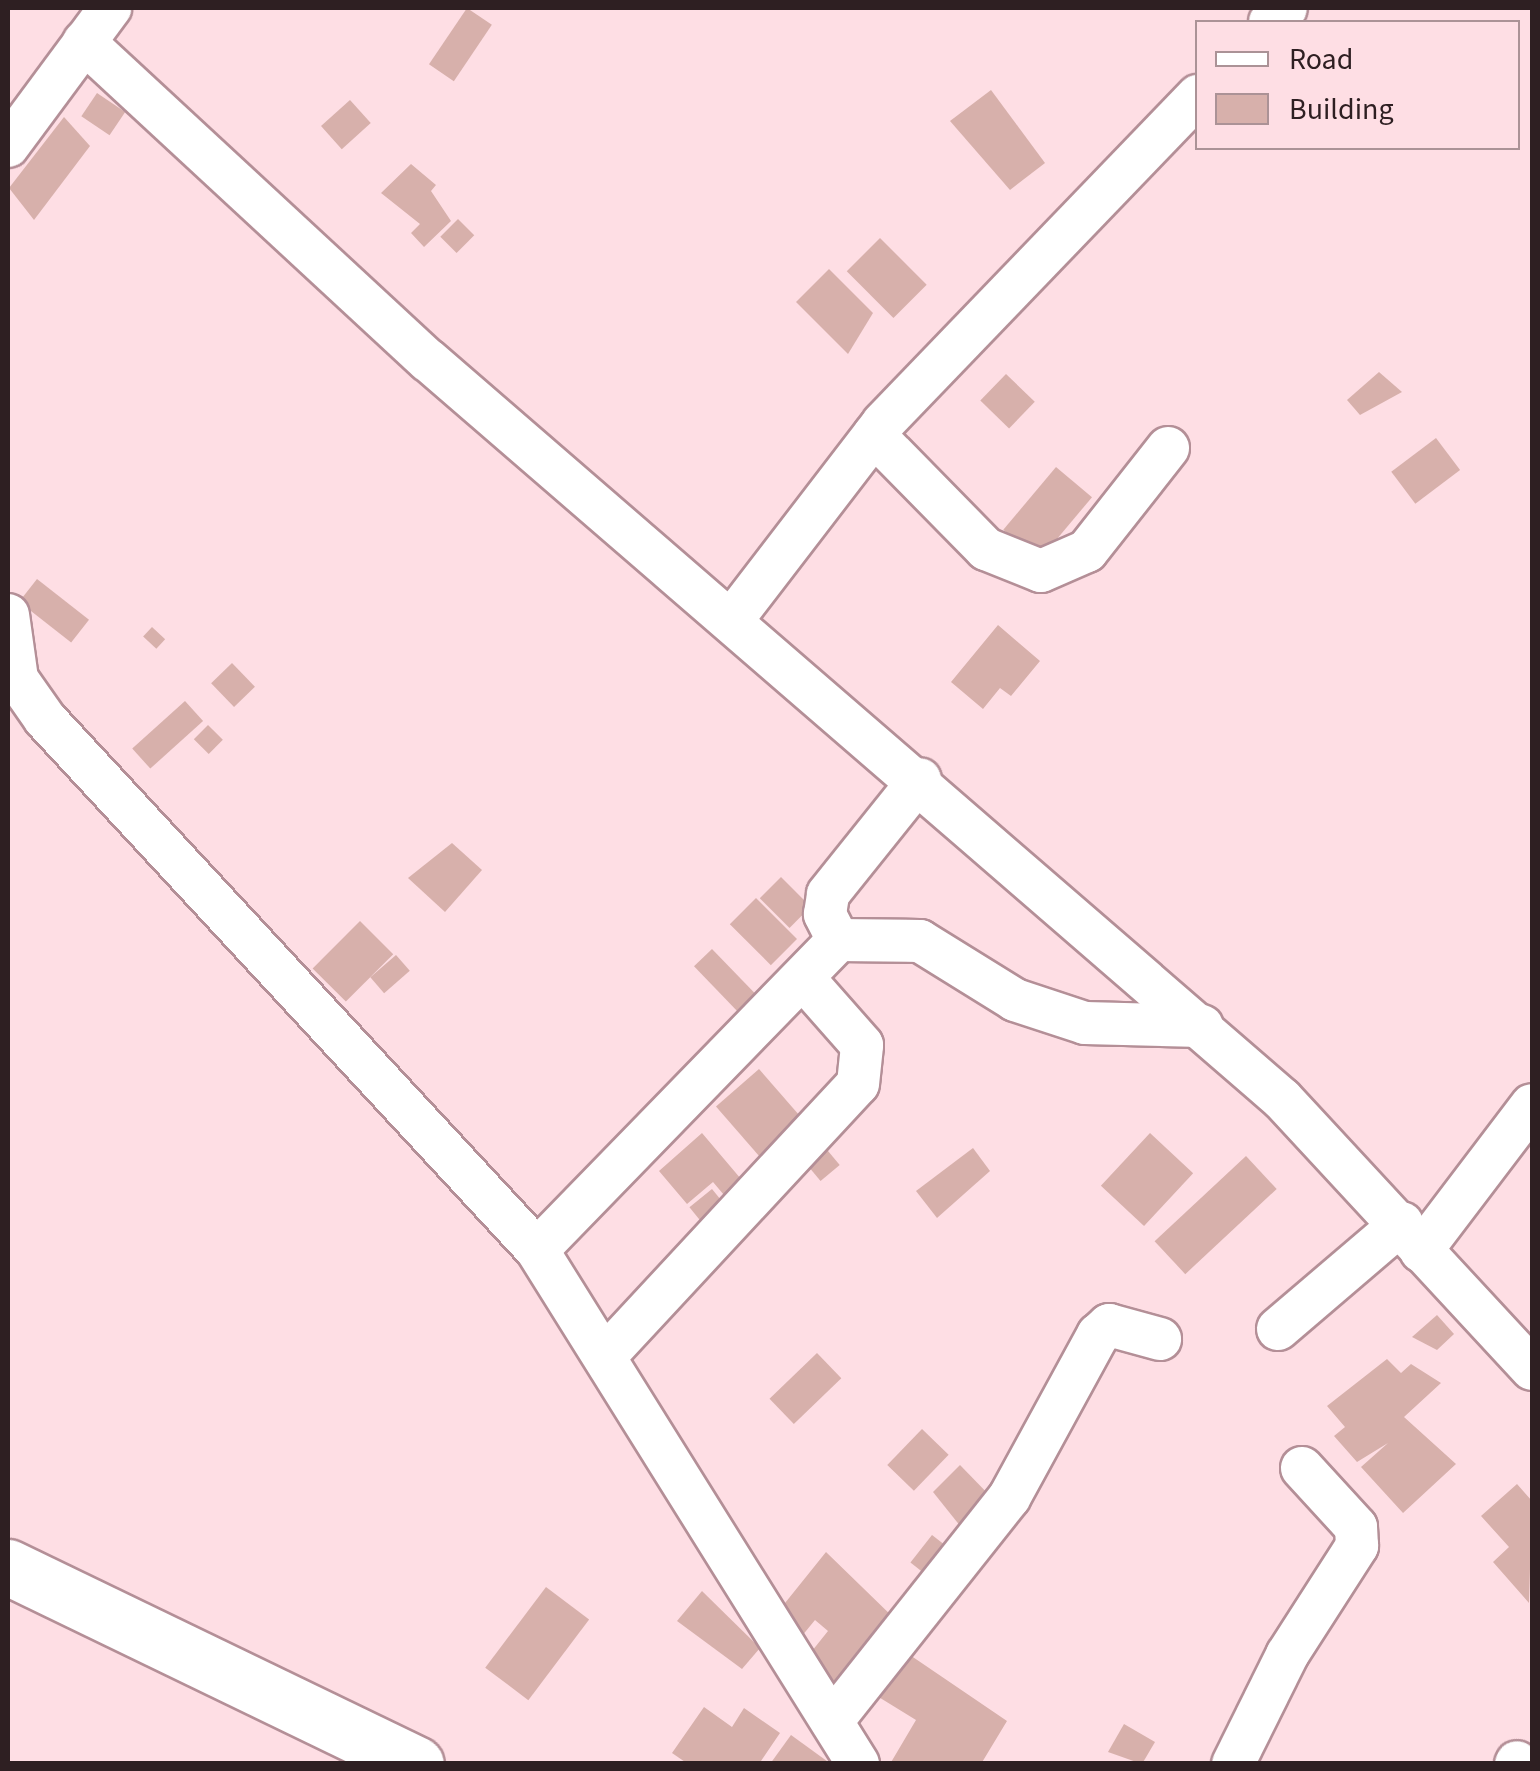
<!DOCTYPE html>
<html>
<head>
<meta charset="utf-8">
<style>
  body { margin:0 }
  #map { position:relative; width:1540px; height:1771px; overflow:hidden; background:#fedee4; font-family:"Source Sans 3",sans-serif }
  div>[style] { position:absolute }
  .building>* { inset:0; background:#d7b0ab; transform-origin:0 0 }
  .roads { filter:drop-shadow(2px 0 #b48f97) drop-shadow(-2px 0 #b48f97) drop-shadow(0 2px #b48f97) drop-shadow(0 -2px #b48f97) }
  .street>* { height:42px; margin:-21px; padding:0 21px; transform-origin:21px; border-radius:21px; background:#fff }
  .highway>* { height:55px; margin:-27.5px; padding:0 27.5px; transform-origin:27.5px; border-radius:27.5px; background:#fff }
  span { translate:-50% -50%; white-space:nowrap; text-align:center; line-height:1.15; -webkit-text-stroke:8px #fedee4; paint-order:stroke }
  .frame { position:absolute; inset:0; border:10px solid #2e1f22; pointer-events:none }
  .legend { position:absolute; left:1195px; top:20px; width:325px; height:130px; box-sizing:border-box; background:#fedee4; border:2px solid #ab9296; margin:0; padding:12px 18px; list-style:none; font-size:30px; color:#2e1f22 }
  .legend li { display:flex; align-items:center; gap:20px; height:50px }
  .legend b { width:50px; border:2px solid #ab9296 }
</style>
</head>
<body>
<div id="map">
  <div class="building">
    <div style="left:467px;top:8px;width:30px;height:68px;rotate:34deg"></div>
    <div style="clip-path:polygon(991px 90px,1045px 163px,1010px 190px,950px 121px)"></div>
    <div style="left:97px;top:93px;width:34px;height:28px;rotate:34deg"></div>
    <div style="left:350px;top:100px;width:31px;height:39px;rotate:48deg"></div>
    <div style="clip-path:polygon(64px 117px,90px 146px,34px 220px,9px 188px)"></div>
    <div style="clip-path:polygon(411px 164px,436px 185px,431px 191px,451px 221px,424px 247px,411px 233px,420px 224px,381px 193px)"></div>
    <div style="left:458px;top:219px;width:23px;height:25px;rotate:45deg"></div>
    <div style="left:880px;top:238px;width:66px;height:47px;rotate:45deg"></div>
    <div style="clip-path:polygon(829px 269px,873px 313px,848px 354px,796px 302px)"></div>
    <div style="clip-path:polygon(1379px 372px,1402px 392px,1360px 415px,1347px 400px)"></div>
    <div style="left:1006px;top:374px;width:40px;height:37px;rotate:44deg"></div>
    <div style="left:1436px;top:438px;width:40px;height:56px;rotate:53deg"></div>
    <div style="left:1056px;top:467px;width:47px;height:82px;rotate:40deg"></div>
    <div style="left:37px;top:579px;width:66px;height:29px;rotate:38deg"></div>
    <div style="clip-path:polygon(998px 625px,1040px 661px,1011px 696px,1000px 688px,983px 709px,951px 682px)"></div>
    <div style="left:152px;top:627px;width:18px;height:13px;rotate:43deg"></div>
    <div style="left:232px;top:663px;width:33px;height:29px;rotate:46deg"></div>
    <div style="left:185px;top:701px;width:27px;height:71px;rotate:48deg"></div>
    <div style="left:208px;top:725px;width:21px;height:20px;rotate:45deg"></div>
    <div style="clip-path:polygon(452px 843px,482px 870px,445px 912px,408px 878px)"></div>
    <div style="left:781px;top:877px;width:42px;height:30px;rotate:45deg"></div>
    <div style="left:756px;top:898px;width:58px;height:37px;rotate:45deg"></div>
    <div style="left:360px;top:921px;width:47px;height:67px;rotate:45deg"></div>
    <div style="left:712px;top:949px;width:70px;height:25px;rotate:46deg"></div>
    <div style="left:396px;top:955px;width:21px;height:34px;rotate:49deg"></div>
    <div style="left:759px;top:1069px;width:70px;height:57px;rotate:49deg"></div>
    <div style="clip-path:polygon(702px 1133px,752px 1192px,735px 1208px,713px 1182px,687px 1204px,659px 1171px)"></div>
    <div style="left:1150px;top:1133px;width:59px;height:72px;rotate:43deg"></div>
    <div style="left:823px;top:1145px;width:26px;height:25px;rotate:50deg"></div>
    <div style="clip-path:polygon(973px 1148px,990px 1171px,937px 1218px,916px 1191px)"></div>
    <div style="left:1246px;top:1156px;width:45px;height:125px;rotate:47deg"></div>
    <div style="left:712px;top:1189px;width:28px;height:29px;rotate:51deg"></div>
    <div style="clip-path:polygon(1437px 1315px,1454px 1334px,1437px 1350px,1412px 1337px)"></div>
    <div style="left:817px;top:1353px;width:35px;height:66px;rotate:46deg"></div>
    <div style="clip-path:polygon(1387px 1359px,1401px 1373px,1411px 1364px,1441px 1383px,1404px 1417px,1456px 1464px,1403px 1513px,1361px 1467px,1388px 1443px,1357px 1462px,1334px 1436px,1345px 1427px,1327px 1406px)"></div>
    <div style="left:922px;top:1429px;width:37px;height:50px;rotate:44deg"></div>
    <div style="clip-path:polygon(960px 1465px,995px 1501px,965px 1532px,933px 1492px)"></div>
    <div style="clip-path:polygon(1517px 1484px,1532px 1501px,1529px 1603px,1493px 1562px,1509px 1547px,1481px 1516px)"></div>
    <div style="left:932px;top:1535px;width:31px;height:35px;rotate:38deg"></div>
    <div style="clip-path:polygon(826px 1552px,897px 1621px,834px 1700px,808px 1656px,828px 1631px,815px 1620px,797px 1642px,777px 1613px)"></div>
    <div style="left:546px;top:1587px;width:54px;height:101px;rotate:37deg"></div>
    <div style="clip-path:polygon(702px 1591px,760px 1648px,742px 1669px,677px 1621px)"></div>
    <div style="clip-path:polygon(904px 1651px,1007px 1721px,981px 1764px,890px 1764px,916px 1720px,877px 1696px)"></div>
    <div style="clip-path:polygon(704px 1707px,732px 1727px,744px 1708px,780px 1733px,759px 1764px,688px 1764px,672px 1753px)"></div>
    <div style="clip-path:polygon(1124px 1724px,1155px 1742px,1142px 1764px,1108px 1752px)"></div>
    <div style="clip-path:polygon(791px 1735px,831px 1764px,770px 1764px)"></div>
  </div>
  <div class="roads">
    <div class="street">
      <div style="left:1270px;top:22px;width:21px;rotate:-41deg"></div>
      <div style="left:84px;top:42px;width:468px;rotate:42.8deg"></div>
      <div style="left:428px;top:360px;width:1129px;rotate:40.87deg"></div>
      <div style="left:1282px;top:1099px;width:368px;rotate:47.2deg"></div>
      <div style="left:8px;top:146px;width:172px;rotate:-53.5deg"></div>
      <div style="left:874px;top:435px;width:160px;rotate:45.5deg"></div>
      <div style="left:986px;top:549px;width:59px;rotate:21.8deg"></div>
      <div style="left:1041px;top:571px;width:50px;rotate:-23.5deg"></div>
      <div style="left:1087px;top:551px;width:131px;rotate:-51.8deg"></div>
      <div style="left:8px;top:615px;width:65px;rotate:82deg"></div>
      <div style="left:17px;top:679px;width:49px;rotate:55deg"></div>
      <div style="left:45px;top:719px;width:724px;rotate:47.18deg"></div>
      <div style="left:537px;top:1250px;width:606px;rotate:58.01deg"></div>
      <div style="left:735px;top:616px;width:243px;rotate:-52.5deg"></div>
      <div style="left:883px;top:423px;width:454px;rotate:-46.1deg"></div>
      <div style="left:838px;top:940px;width:82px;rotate:0.7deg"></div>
      <div style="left:920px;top:941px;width:112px;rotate:31.8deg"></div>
      <div style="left:1015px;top:1000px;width:74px;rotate:18.2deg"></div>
      <div style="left:1085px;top:1023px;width:117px;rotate:1.5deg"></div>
      <div style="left:537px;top:1250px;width:432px;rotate:-45.8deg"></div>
      <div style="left:838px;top:940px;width:29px;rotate:-117deg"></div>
      <div style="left:825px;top:914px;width:20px;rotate:-81deg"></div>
      <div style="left:828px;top:894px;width:147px;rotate:-51.3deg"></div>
      <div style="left:1421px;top:1251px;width:183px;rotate:-52.8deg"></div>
      <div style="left:1278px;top:1329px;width:163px;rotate:-40.5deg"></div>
      <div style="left:605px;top:1356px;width:371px;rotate:-47.1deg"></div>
      <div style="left:858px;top:1084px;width:39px;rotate:-84deg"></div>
      <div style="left:862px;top:1045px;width:89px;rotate:-131.4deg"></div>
      <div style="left:832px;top:1721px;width:285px;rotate:-51.6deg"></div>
      <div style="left:1009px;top:1498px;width:186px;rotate:-61.4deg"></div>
      <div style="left:1098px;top:1335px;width:15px;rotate:-42deg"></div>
      <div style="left:1109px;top:1325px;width:53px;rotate:15.4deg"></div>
      <div style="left:1233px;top:1764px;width:122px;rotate:-63.6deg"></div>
      <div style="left:1287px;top:1655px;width:130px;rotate:-57.3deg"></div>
      <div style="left:1357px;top:1546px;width:19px;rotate:-93deg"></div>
      <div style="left:1356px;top:1527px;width:80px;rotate:-132.5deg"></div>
      <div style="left:1516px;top:1764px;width:2px;rotate:-63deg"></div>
    </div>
    <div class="highway">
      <div style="left:8px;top:1567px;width:453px;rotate:25.8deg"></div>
    </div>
  </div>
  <div class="frame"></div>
  <ul class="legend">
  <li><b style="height:12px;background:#fff"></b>Road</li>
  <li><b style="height:28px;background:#d7b0ab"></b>Building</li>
  </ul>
</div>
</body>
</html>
